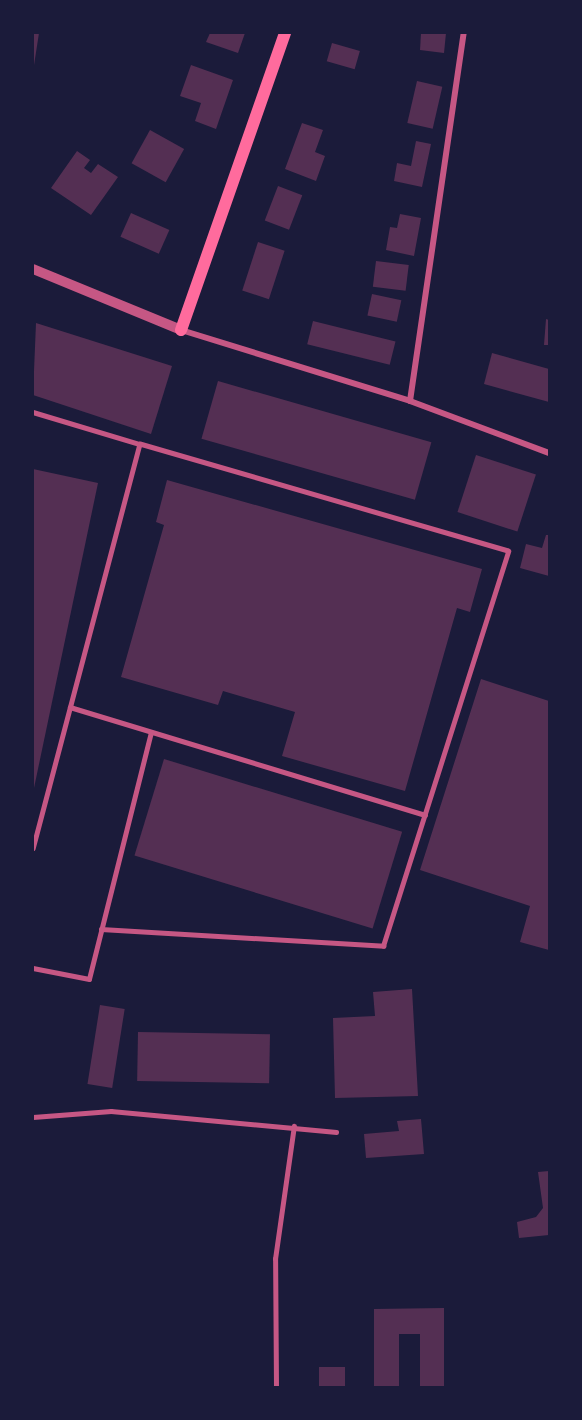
<!DOCTYPE html>
<html>
<head>
<meta charset="utf-8">
<style>
  body { margin:0 }
  #map { position:relative; width:582px; height:1420px; overflow:hidden; background:#1b1b3a; font-family:"DM Sans",sans-serif }
  div>[style] { position:absolute }
  .building>* { inset:0; background:#542f53; transform-origin:0 0 }
  .service>* { height:4.5px; margin:-2.25px; padding:0 2.25px; transform-origin:2.25px; border-radius:2.25px; background:#c65784 }
  .minor>* { height:6px; margin:-3px; padding:0 3px; transform-origin:3px; border-radius:3px; background:#c65784 }
  .tertiary>* { height:10px; margin:-5px; padding:0 5px; transform-origin:5px; border-radius:5px; background:#c65784 }
  .secondary>* { height:12px; margin:-6px; padding:0 6px; transform-origin:6px; border-radius:6px; background:#ff6b9d }
  span { translate:-50% -50%; white-space:nowrap; text-align:center; line-height:1.15; -webkit-text-stroke:4.5px #1b1b3a; paint-order:stroke }
  .frame { position:absolute; inset:0; border:34px solid #1b1b3a; pointer-events:none }
</style>
</head>
<body>
<div id="map">
  <div class="building">
    <div style="clip-path:polygon(33px 33px,39px 33px,34px 65px,33px 64px)"></div>
    <div style="clip-path:polygon(210px 33px,245px 33px,238px 53px,206px 42px)"></div>
    <div style="clip-path:polygon(421px 33px,446px 33px,444px 53px,420px 50px)"></div>
    <div style="left:332px;top:43px;width:29px;height:19px;rotate:16deg"></div>
    <div style="clip-path:polygon(191px 65px,233px 80px,216px 129px,195px 121px,201px 103px,180px 96px)"></div>
    <div style="left:417px;top:81px;width:26px;height:43px;rotate:13deg"></div>
    <div style="clip-path:polygon(302px 123px,323px 130px,315px 152px,325px 156px,316px 181px,285px 169px)"></div>
    <div style="left:150px;top:130px;width:39px;height:38px;rotate:29deg"></div>
    <div style="clip-path:polygon(416px 141px,431px 144px,422px 187px,394px 181px,397px 163px,411px 166px)"></div>
    <div style="clip-path:polygon(77px 151px,90px 160px,84px 168px,91px 173px,98px 164px,118px 177px,91px 215px,51px 188px)"></div>
    <div style="left:278px;top:186px;width:26px;height:37px;rotate:21deg"></div>
    <div style="left:131px;top:213px;width:42px;height:26px;rotate:24deg"></div>
    <div style="clip-path:polygon(400px 214px,421px 218px,414px 256px,386px 250px,390px 227px,397px 228px)"></div>
    <div style="left:258px;top:242px;width:28px;height:51px;rotate:18deg"></div>
    <div style="left:376px;top:261px;width:33px;height:26px;rotate:7deg"></div>
    <div style="left:372px;top:294px;width:30px;height:22px;rotate:12deg"></div>
    <div style="clip-path:polygon(546px 319px,549px 320px,549px 345px,544px 345px)"></div>
    <div style="left:313px;top:321px;width:85px;height:24px;rotate:14deg"></div>
    <div style="clip-path:polygon(36px 323px,172px 366px,151px 434px,33px 395px)"></div>
    <div style="clip-path:polygon(492px 353px,549px 369px,549px 402px,484px 384px)"></div>
    <div style="left:218px;top:381px;width:222px;height:60px;rotate:16deg"></div>
    <div style="left:476px;top:455px;width:63px;height:60px;rotate:18deg"></div>
    <div style="clip-path:polygon(33px 469px,98px 483px,34px 788px,33px 788px)"></div>
    <div style="clip-path:polygon(167px 480px,482px 569px,470px 612px,457px 608px,405px 791px,282px 756px,295px 712px,223px 691px,218px 705px,121px 677px,164px 525px,156px 522px)"></div>
    <div style="clip-path:polygon(546px 535px,549px 535px,549px 576px,520px 568px,526px 544px,542px 548px)"></div>
    <div style="clip-path:polygon(481px 679px,549px 701px,549px 950px,520px 942px,530px 906px,420px 870px)"></div>
    <div style="left:164px;top:759px;width:249px;height:101px;rotate:17deg"></div>
    <div style="clip-path:polygon(412px 989px,418px 1096px,335px 1098px,333px 1018px,375px 1016px,373px 992px)"></div>
    <div style="left:100px;top:1005px;width:25px;height:80px;rotate:9deg"></div>
    <div style="left:138px;top:1032px;width:132px;height:49px;rotate:1deg"></div>
    <div style="clip-path:polygon(421px 1119px,424px 1154px,366px 1158px,364px 1134px,399px 1131px,397px 1121px)"></div>
    <div style="clip-path:polygon(549px 1171px,549px 1235px,519px 1238px,517px 1222px,536px 1217px,543px 1208px,538px 1172px)"></div>
    <div style="clip-path:polygon(444px 1308px,444px 1387px,420px 1387px,420px 1334px,399px 1334px,399px 1387px,374px 1387px,374px 1309px)"></div>
    <div style="left:319px;top:1367px;width:26px;height:20px"></div>
  </div>
  <div class="service">
    <div style="left:33px;top:412px;width:112px;rotate:16.7deg"></div>
    <div style="left:140px;top:444px;width:418px;rotate:104.8deg"></div>
    <div style="left:70px;top:707px;width:371px;rotate:16.9deg"></div>
    <div style="left:101px;top:929px;width:283px;rotate:3.4deg"></div>
    <div style="left:383px;top:946px;width:414px;rotate:-72.4deg"></div>
    <div style="left:508px;top:551px;width:383px;rotate:-163.8deg"></div>
    <div style="left:33px;top:968px;width:57px;rotate:11.1deg"></div>
    <div style="left:89px;top:979px;width:254px;rotate:-75.9deg"></div>
    <div style="left:33px;top:1117px;width:78px;rotate:-4.4deg"></div>
    <div style="left:111px;top:1111px;width:226px;rotate:5.3deg"></div>
    <div style="left:276px;top:1387px;width:128px;rotate:-90.4deg"></div>
    <div style="left:275px;top:1259px;width:134px;rotate:-81.9deg"></div>
  </div>
  <div class="minor">
    <div style="left:181px;top:330px;width:240px;rotate:17.2deg"></div>
    <div style="left:410px;top:401px;width:148px;rotate:20.5deg"></div>
    <div style="left:410px;top:401px;width:372px;rotate:-81.7deg"></div>
  </div>
  <div class="tertiary">
    <div style="left:33px;top:269px;width:160px;rotate:22.4deg"></div>
  </div>
  <div class="secondary">
    <div style="left:181px;top:330px;width:315px;rotate:-70.7deg"></div>
  </div>
  <div class="frame"></div>
</div>
</body>
</html>
